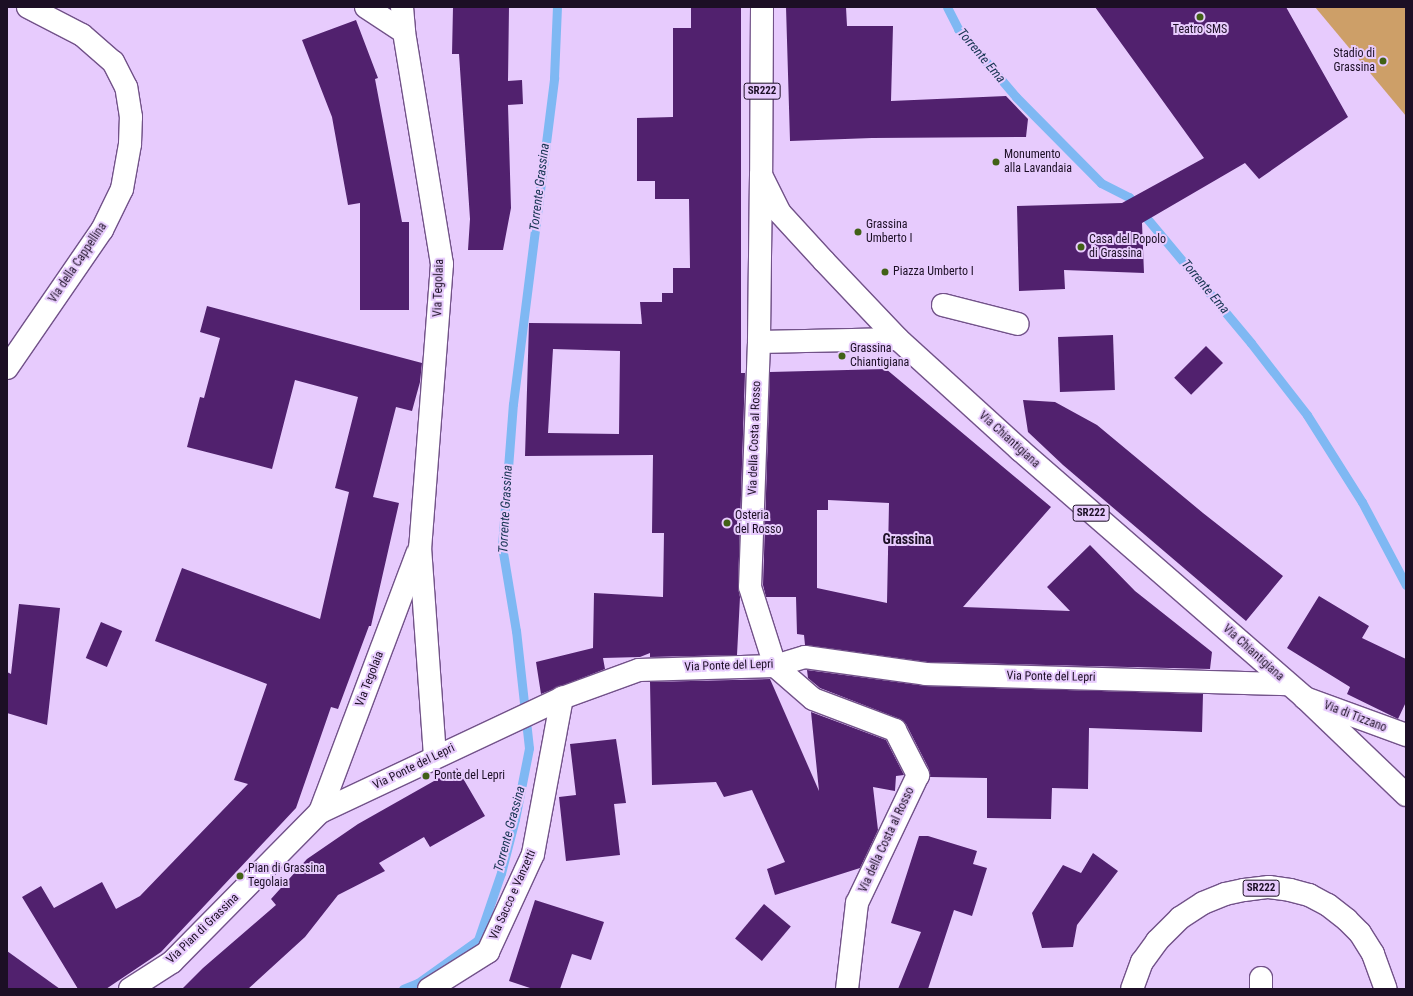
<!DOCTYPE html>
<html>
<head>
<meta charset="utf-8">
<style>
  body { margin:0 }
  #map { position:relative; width:1413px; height:996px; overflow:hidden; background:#e7cbfd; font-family:"Roboto Condensed",sans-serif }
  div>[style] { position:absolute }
  .green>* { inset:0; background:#cd9f68 }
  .stream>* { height:9px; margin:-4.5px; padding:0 4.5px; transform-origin:4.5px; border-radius:4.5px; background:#7fb8f3 }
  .building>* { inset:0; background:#51216e; transform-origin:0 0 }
  .roads { filter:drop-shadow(1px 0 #725289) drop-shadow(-1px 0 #725289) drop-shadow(0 1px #725289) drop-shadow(0 -1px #725289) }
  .street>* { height:22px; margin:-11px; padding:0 11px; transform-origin:11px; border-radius:11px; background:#fff }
  .secondary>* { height:22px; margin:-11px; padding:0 11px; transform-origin:11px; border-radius:11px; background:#fff }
  .primary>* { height:22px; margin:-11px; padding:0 11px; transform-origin:11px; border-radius:11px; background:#fff }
  .dots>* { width:11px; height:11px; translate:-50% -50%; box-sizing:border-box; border:2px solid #e7cbfd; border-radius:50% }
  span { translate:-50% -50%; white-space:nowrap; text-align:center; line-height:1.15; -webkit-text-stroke:4px #e7cbfd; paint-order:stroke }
  .shield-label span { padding:1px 3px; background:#e7cbfd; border:1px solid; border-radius:3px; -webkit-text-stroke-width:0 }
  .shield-label { font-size:11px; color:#1c0f25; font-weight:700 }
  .poi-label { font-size:12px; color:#1c0f25 }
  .right { translate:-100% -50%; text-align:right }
  .left { translate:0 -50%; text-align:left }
  .street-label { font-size:12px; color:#1c0f25 }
  .water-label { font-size:13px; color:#163452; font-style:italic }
  .quarter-label { font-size:14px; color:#1c0f25; font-weight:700 }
  .frame { position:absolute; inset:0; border:8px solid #1c0f25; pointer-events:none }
</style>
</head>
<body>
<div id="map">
  <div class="green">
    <div style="clip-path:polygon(1315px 7px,1406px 7px,1406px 116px)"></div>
  </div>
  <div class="stream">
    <div style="left:947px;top:7px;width:25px;rotate:63deg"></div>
    <div style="left:958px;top:29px;width:89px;rotate:49.5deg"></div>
    <div style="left:1016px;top:97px;width:121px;rotate:45.3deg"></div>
    <div style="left:1101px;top:183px;width:31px;rotate:27deg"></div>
    <div style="left:1129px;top:197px;width:190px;rotate:50.1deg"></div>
    <div style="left:1251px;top:343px;width:91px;rotate:52.1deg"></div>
    <div style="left:1307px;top:415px;width:103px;rotate:57.7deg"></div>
    <div style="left:1362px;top:502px;width:94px;rotate:62.1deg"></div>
    <div style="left:403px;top:989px;width:16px;rotate:-22deg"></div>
    <div style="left:418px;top:983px;width:74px;rotate:-35.6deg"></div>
    <div style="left:478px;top:940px;width:71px;rotate:-71.1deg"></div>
    <div style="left:501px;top:873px;width:56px;rotate:-75.5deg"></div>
    <div style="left:515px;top:819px;width:72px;rotate:-78.8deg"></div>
    <div style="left:529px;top:748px;width:118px;rotate:-96.3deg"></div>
    <div style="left:516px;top:631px;width:86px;rotate:-99.4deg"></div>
    <div style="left:502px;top:546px;width:142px;rotate:-85.6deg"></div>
    <div style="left:513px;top:404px;width:329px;rotate:-82.8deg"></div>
    <div style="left:554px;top:78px;width:71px;rotate:-87.6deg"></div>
  </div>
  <div class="building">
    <div style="clip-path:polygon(453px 7px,509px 7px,508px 81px,522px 80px,523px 104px,508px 105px,511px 208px,503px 250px,468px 250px,470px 219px,459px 54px,452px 54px)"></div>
    <div style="clip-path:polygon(evenodd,691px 7px,741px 7px,741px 373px,745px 373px,738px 587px,740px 597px,737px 655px,650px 657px,650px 653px,640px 657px,603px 658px,605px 669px,541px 694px,536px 662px,593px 648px,594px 593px,663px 597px,664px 533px,652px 533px,653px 455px,525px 456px,529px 323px,642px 324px,640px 302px,662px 302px,662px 293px,673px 293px,673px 268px,690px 268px,689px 199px,655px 199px,655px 181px,637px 181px,637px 118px,673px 117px,673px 28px,691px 28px,691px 7px,553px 349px,620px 351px,619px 434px,548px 433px,553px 349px)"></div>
    <div style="clip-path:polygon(786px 7px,846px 7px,847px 26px,893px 26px,891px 101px,1006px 96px,1028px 119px,1026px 137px,872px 138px,790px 141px)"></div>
    <div style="clip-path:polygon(1095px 7px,1286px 7px,1348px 117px,1259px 179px,1245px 163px,1142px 223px,1144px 273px,1064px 270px,1065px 289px,1019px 291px,1017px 206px,1122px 203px,1204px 158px)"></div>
    <div style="clip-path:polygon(356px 20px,378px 78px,375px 79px,402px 222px,409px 222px,409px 310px,360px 310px,360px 203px,348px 205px,332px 117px,302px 40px)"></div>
    <div style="clip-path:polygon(207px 306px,422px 363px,420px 382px,412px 411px,396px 407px,373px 497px,399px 503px,371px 626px,369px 626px,338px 709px,331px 707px,296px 808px,161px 952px,106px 989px,78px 989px,22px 897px,41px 886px,54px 908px,102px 882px,116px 909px,140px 896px,248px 784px,234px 780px,267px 684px,155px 641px,182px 568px,320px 619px,349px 492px,335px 488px,358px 397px,295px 380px,272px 469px,187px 447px,200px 397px,204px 398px,220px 338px,200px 332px)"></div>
    <div style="left:1113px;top:335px;width:55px;height:55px;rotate:88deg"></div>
    <div style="left:1206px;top:346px;width:24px;height:45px;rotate:45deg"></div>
    <div style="clip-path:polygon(evenodd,886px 369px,1051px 507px,963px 607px,1070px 611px,1047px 587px,1090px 545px,1135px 591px,1212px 652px,1210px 669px,927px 662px,805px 645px,804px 635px,797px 634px,796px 597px,766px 597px,763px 585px,770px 372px,886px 369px,828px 500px,889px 503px,887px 603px,817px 588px,817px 510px,828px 510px,828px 500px)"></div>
    <div style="clip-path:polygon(1023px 400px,1055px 402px,1097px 425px,1203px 513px,1283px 576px,1246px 621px,1063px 465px,1028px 432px)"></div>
    <div style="clip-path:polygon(1319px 596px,1369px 626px,1362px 638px,1406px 659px,1406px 702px,1398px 719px,1347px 694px,1350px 687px,1287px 648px)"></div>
    <div style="clip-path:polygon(19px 604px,60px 608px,47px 725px,7px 713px,7px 672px,11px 674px)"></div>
    <div style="left:101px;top:622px;width:23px;height:39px;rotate:23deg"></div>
    <div style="clip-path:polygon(807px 670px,926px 686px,1203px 694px,1202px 732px,1089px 728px,1088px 789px,1052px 788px,1051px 819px,987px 818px,987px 778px,930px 777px,929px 769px,906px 724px,900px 719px,820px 688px,808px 678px)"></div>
    <div style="clip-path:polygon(770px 679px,819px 791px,811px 712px,886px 740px,904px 775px,896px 776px,895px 791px,873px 787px,878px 830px,860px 868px,775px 895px,767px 869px,785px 862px,752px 790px,724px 797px,716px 782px,652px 785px,650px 682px)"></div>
    <div style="clip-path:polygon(616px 739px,626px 803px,614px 804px,620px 855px,566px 861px,559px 797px,576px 795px,570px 744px)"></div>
    <div style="clip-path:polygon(457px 768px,485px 816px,430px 847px,424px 837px,379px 863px,385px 871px,338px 895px,305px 937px,248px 989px,182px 989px,203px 968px,276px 905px,271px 899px,307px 859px,358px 824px)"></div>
    <div style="clip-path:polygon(919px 836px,928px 836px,977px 851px,973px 864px,987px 868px,972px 916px,954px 910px,928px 989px,898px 989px,921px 932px,891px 923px)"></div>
    <div style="clip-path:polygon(1093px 853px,1118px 871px,1077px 925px,1073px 947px,1042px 948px,1032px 913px,1063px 865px,1081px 873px)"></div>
    <div style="clip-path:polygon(535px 900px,604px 922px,591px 960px,572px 954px,560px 989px,533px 989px,509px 981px)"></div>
    <div style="left:764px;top:904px;width:35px;height:45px;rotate:40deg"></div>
    <div style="clip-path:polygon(7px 951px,60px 989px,7px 989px)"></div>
  </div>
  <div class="roads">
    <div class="street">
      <div style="left:366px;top:7px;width:45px;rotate:33.3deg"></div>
      <div style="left:402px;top:7px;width:25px;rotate:85deg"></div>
      <div style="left:404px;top:32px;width:235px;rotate:80.7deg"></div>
      <div style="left:442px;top:264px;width:284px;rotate:94.4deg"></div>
      <div style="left:420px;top:547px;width:210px;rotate:85.9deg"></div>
      <div style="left:761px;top:175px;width:167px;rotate:90.7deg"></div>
      <div style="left:759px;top:342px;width:245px;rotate:92.1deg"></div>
      <div style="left:750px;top:587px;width:83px;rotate:72.4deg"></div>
      <div style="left:775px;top:666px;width:50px;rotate:41deg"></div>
      <div style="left:813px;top:699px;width:88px;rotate:20.7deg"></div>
      <div style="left:895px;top:730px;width:51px;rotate:62.9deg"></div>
      <div style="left:918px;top:775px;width:142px;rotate:115.5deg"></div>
      <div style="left:857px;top:903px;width:87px;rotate:96.6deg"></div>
      <div style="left:943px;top:305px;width:77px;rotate:14.2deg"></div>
      <div style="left:759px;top:342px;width:139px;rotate:-1.2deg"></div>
      <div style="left:7px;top:368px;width:168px;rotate:-55.5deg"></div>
      <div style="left:102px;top:230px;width:46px;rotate:-64deg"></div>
      <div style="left:122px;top:189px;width:46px;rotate:-79.9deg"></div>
      <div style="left:130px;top:144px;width:27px;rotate:-88deg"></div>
      <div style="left:131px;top:117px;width:30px;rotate:-99deg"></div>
      <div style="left:126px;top:87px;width:28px;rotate:-117deg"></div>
      <div style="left:113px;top:62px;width:41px;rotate:-138.9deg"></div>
      <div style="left:82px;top:35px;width:61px;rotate:-152.6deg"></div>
      <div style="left:320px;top:812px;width:276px;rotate:-69.4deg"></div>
      <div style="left:1261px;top:978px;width:11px;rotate:90deg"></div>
      <div style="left:130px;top:989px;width:50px;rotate:-32.7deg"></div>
      <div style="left:172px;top:962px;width:211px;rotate:-45.4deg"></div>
      <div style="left:320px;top:812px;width:268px;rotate:-25.2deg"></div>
      <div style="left:562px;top:698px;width:82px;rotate:-20deg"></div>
      <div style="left:639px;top:670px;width:136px;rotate:-1.7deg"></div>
      <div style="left:775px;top:666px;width:31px;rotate:-17deg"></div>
      <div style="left:805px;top:657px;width:122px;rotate:8deg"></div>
      <div style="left:926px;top:674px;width:361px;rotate:1.6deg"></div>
      <div style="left:429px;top:989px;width:70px;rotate:-32.1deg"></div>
      <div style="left:488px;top:952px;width:108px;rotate:-65.3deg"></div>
      <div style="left:533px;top:854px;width:159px;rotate:-79.5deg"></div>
    </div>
    <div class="secondary">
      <div style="left:1305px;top:698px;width:108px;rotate:20.1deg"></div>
    </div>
    <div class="primary">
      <div style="left:762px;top:7px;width:168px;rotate:90.3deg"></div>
      <div style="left:761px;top:175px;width:42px;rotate:63.4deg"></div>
      <div style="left:780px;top:213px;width:65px;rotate:47.5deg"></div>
      <div style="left:824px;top:261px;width:108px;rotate:46.5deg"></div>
      <div style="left:898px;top:339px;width:165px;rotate:42.3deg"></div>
      <div style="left:1020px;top:450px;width:378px;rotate:41deg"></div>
      <div style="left:1305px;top:698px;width:140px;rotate:43.8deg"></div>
      <div style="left:1132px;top:989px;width:29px;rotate:-70deg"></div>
      <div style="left:1142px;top:962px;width:26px;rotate:-54deg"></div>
      <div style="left:1157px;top:941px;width:33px;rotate:-45deg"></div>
      <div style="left:1180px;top:918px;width:27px;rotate:-33deg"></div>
      <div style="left:1203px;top:903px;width:24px;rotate:-22deg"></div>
      <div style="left:1225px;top:894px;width:19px;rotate:-12deg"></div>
      <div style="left:1244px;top:890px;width:25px;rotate:-7deg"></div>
      <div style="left:1269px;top:887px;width:21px;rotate:8deg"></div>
      <div style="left:1290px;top:890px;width:20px;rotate:15deg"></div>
      <div style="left:1309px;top:895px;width:21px;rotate:28deg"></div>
      <div style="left:1328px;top:905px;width:24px;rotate:38deg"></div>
      <div style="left:1347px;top:920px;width:18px;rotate:45deg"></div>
      <div style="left:1360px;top:933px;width:25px;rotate:58deg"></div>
      <div style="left:1373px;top:954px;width:37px;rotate:70deg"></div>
    </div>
  </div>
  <div class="dots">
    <div style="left:1200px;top:17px;background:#416116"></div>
    <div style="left:1383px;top:61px;background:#416116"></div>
    <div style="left:996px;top:162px;background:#416116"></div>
    <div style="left:858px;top:232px;background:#416116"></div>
    <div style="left:1081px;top:247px;background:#416116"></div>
    <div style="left:885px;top:272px;background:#416116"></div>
    <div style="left:842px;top:356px;background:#416116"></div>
    <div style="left:727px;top:523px;background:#416116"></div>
    <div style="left:426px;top:776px;background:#416116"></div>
    <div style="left:240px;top:876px;background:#416116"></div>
  </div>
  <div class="shield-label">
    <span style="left:762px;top:91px">SR222</span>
    <span style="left:1091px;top:513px">SR222</span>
    <span style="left:1261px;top:888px">SR222</span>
  </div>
  <div class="poi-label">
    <span style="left:1200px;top:30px">Teatro SMS</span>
    <span class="right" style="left:1375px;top:61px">Stadio di<br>Grassina</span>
    <span class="left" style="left:1004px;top:162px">Monumento<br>alla Lavandaia</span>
    <span class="left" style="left:866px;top:232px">Grassina<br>Umberto I</span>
    <span class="left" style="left:1089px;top:247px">Casa del Popolo<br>di Grassina</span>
    <span class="left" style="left:893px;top:272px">Piazza Umberto I</span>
    <span class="left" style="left:850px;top:356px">Grassina<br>Chiantigiana</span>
    <span class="left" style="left:735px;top:523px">Osteria<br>del Rosso</span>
    <span class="left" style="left:434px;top:776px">Ponte del Lepri</span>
    <span class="left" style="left:248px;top:876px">Pian di Grassina<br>Tegolaia</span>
  </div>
  <div class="street-label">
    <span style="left:78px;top:263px;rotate:-56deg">Via della Cappellina</span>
    <span style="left:439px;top:288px;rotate:-88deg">Via Tegolaia</span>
    <span style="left:755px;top:438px;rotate:-88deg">Via della Costa al Rosso</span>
    <span style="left:1009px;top:440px;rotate:42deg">Via Chiantigiana</span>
    <span style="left:1253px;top:653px;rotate:42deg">Via Chiantigiana</span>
    <span style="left:729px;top:666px;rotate:-2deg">Via Ponte del Lepri</span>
    <span style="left:1051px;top:677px;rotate:1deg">Via Ponte del Lepri</span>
    <span style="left:370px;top:679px;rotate:-69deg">Via Tegolaia</span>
    <span style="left:1355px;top:717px;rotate:21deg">Via di Tizzano</span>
    <span style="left:414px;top:767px;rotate:-26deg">Via Ponte del Lepri</span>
    <span style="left:887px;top:840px;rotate:-65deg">Via della Costa al Rosso</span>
    <span style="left:513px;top:895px;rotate:-66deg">Via Sacco e Vanzetti</span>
    <span style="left:203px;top:929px;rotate:-44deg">Via Pian di Grassina</span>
  </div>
  <div class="water-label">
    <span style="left:981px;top:56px;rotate:50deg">Torrente Ema</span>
    <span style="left:540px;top:187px;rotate:-83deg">Torrente Grassina</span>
    <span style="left:1205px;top:287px;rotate:50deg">Torrente Ema</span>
    <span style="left:506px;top:509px;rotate:-87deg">Torrente Grassina</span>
    <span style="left:510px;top:829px;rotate:-75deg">Torrente Grassina</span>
  </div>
  <div class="quarter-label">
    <span style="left:907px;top:539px">Grassina</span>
  </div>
  <div class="frame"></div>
</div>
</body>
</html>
